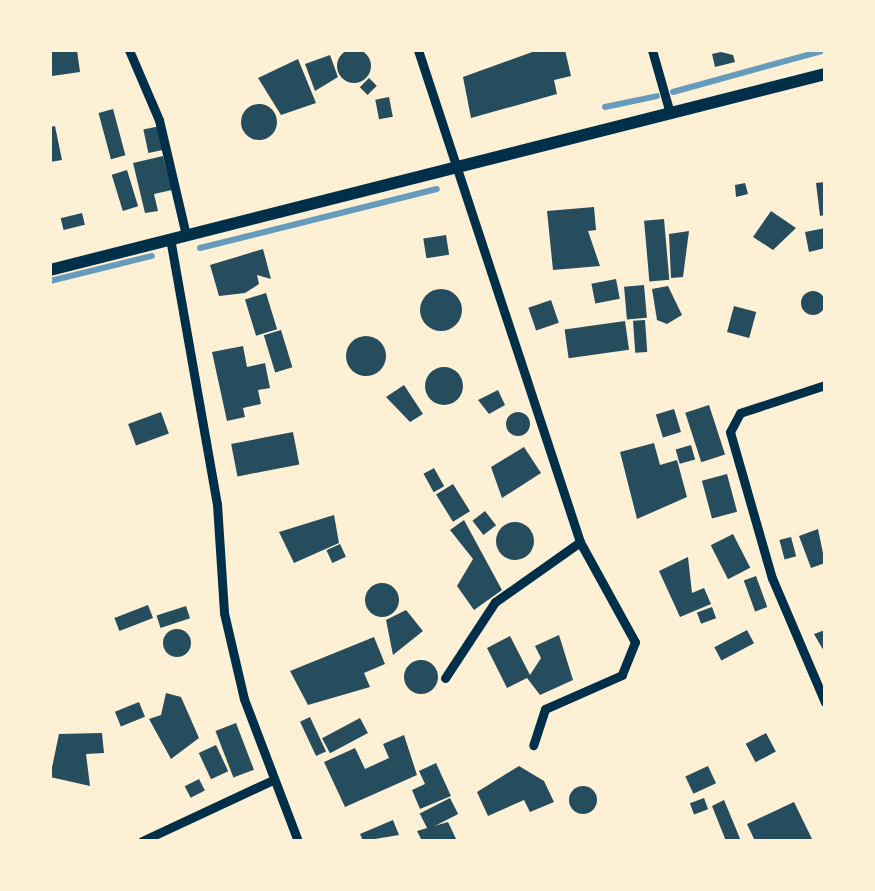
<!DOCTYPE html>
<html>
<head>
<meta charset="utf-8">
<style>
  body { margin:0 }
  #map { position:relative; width:875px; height:891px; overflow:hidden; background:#fdf0d5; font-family:Jost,sans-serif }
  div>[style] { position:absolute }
  .stream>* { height:6px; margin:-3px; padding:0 3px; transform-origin:3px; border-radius:3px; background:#669bbc }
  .building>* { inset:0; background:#264d5e; transform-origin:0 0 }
  .round { border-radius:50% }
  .minor>* { height:9px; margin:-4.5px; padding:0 4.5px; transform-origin:4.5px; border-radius:4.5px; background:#003049 }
  .secondary>* { height:12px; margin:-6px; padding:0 6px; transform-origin:6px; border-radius:6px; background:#003049 }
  span { translate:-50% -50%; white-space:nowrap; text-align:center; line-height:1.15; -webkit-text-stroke:8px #fdf0d5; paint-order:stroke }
  .frame { position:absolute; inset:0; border:52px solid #fdf0d5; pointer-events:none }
</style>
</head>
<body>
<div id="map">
  <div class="stream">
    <div style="left:673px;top:92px;width:158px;rotate:-15.4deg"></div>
    <div style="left:605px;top:107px;width:53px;rotate:-11.9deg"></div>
    <div style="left:200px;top:248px;width:244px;rotate:-14deg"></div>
    <div style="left:50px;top:281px;width:105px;rotate:-13.8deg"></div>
  </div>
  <div class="building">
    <div class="round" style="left:337px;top:49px;width:34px;height:34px"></div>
    <div style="clip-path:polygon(50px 50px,77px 50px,80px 72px,52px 76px)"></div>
    <div style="clip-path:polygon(538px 50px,565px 50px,571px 76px,554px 80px,557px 94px,471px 118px,463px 77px)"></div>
    <div style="clip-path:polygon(721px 52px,733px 55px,735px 62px,715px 67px,712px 54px)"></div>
    <div style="clip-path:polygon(330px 55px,338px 77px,315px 91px,305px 64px)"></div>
    <div style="clip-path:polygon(298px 59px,316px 103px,281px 115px,258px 78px)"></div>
    <div style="left:369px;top:78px;width:11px;height:13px;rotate:45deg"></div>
    <div style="left:389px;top:97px;width:20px;height:14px;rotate:79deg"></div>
    <div class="round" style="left:241px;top:104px;width:36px;height:36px"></div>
    <div style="left:113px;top:109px;width:48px;height:15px;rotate:75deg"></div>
    <div style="clip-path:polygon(55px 126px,62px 160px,50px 162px,50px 127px)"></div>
    <div style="left:160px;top:126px;width:24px;height:17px;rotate:78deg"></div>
    <div style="clip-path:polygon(163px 156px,172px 190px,154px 194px,158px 211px,145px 213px,133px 163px)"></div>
    <div style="left:127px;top:170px;width:38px;height:16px;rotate:73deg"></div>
    <div style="clip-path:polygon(825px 182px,825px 215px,820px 216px,816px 183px)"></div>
    <div style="clip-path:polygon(745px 183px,748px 194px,736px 197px,735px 185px)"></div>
    <div style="clip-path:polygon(594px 207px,596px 230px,588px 231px,600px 266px,553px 270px,547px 211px)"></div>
    <div style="clip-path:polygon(771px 211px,796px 228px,773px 250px,753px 237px)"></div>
    <div style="left:82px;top:213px;width:12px;height:22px;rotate:76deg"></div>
    <div style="left:664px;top:219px;width:61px;height:20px;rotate:85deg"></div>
    <div style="clip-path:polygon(825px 228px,825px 248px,809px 252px,805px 232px)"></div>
    <div style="clip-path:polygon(689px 231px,683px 277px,671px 278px,669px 234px)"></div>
    <div style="left:446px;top:235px;width:20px;height:23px;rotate:81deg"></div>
    <div style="clip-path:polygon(263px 249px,271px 279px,257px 275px,259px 284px,245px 293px,219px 296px,210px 265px)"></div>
    <div style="left:616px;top:279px;width:20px;height:25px;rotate:79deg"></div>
    <div style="left:644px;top:285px;width:33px;height:20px;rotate:85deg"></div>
    <div style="clip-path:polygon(668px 286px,682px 315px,667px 324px,657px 320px,652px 289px)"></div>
    <div class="round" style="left:420px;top:289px;width:42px;height:42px"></div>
    <div class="round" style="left:801px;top:291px;width:24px;height:24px"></div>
    <div style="left:266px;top:293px;width:38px;height:22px;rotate:73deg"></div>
    <div style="left:551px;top:300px;width:24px;height:24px;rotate:71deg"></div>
    <div style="left:734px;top:306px;width:23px;height:27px;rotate:15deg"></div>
    <div style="left:645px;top:320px;width:32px;height:12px;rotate:86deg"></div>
    <div style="left:625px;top:321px;width:29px;height:61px;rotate:82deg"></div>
    <div style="left:281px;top:330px;width:39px;height:18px;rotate:73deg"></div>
    <div class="round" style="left:346px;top:336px;width:40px;height:40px"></div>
    <div style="clip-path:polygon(243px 346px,247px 367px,265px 363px,270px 388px,258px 390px,261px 404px,243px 408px,245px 417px,227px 421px,212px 352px)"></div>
    <div class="round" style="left:425px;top:367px;width:38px;height:38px"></div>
    <div style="clip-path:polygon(404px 385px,423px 414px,410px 422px,386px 397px)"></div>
    <div style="clip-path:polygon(498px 390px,505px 405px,489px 414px,478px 400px)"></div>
    <div style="left:709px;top:405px;width:52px;height:25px;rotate:72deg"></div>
    <div style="left:674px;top:409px;width:24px;height:19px;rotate:73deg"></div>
    <div style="left:161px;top:412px;width:23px;height:35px;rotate:70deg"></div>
    <div class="round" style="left:506px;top:412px;width:24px;height:24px"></div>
    <div style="left:293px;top:432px;width:33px;height:63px;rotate:79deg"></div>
    <div style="clip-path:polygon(654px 443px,660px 465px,677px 460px,687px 497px,637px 519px,620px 452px)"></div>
    <div style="left:691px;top:445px;width:15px;height:16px;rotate:74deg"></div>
    <div style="clip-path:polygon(524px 447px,541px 473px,502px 498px,491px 467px)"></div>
    <div style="left:434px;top:468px;width:21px;height:12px;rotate:61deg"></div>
    <div style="left:727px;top:474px;width:39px;height:26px;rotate:75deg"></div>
    <div style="left:453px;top:484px;width:32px;height:20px;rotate:58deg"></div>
    <div style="left:485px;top:511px;width:18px;height:16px;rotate:52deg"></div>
    <div style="clip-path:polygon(334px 515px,339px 543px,294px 563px,279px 532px)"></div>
    <div style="clip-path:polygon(464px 520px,502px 590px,474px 610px,457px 586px,473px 559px,450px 530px)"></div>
    <div class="round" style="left:496px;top:522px;width:38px;height:38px"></div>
    <div style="clip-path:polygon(818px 529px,825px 563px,811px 568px,799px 536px)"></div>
    <div style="left:733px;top:534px;width:38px;height:25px;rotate:63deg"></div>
    <div style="left:791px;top:537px;width:20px;height:12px;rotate:75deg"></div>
    <div style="left:340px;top:544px;width:14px;height:15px;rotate:65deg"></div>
    <div style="clip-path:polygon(688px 557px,692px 593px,704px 588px,711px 604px,680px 617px,659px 571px)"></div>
    <div style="left:756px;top:576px;width:33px;height:13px;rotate:70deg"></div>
    <div class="round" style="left:365px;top:583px;width:34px;height:34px"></div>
    <div style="left:148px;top:605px;width:14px;height:36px;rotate:69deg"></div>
    <div style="left:186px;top:606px;width:13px;height:31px;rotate:72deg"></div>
    <div style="left:712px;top:607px;width:12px;height:16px;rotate:70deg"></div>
    <div style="clip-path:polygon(406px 610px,423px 631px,393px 655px,386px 620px)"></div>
    <div class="round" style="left:163px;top:629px;width:28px;height:28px"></div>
    <div style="left:747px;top:630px;width:15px;height:37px;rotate:62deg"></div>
    <div style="clip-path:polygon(825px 630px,825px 653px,814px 634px)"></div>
    <div style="clip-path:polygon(559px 635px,573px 680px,540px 695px,527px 678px,507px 688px,487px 648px,510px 636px,530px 675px,541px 658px,535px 646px)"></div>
    <div style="clip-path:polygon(374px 637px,385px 664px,364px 673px,370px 687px,308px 705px,290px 671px)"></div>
    <div class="round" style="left:404px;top:660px;width:34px;height:34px"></div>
    <div style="clip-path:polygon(166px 693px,181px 697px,199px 738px,171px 759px,149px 719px,161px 715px)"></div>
    <div style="left:139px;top:702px;width:16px;height:26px;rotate:68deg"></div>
    <div style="left:310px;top:717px;width:38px;height:11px;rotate:65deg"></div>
    <div style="left:360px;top:718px;width:17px;height:43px;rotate:62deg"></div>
    <div style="left:236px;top:723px;width:50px;height:22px;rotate:69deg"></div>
    <div style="clip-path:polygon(102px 733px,104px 753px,86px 754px,90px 786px,50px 777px,59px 734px)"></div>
    <div style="left:766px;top:733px;width:21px;height:23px;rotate:62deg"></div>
    <div style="clip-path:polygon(404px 735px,417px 775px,345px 807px,324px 762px,355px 748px,365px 769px,389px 758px,383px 744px)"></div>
    <div style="left:216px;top:745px;width:29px;height:19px;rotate:65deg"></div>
    <div style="clip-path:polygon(436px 763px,451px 796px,420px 809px,412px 790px,425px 784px,419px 771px)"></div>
    <div style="clip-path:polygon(519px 766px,544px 781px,554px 802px,530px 812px,524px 800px,488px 816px,477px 792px)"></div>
    <div style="left:708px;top:766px;width:19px;height:25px;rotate:65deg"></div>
    <div style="left:199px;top:779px;width:13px;height:16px;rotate:63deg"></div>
    <div class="round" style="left:569px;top:786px;width:28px;height:28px"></div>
    <div style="left:450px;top:798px;width:18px;height:34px;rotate:63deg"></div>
    <div style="left:704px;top:798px;width:12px;height:15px;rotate:70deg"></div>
    <div style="clip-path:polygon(724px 800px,741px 841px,726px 841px,712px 806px)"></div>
    <div style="clip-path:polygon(794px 802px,813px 841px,755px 841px,747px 824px)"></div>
    <div style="clip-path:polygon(393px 820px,399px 835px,363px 841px,360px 834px)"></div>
    <div style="clip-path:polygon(448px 822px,457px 841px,422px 841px,417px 831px)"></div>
  </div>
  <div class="minor">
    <div style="left:129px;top:50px;width:76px;rotate:66.8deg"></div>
    <div style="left:159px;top:120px;width:118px;rotate:76.8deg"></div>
    <div style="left:418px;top:50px;width:518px;rotate:71.77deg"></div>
    <div style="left:580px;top:542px;width:114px;rotate:61.2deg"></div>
    <div style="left:635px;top:642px;width:35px;rotate:112deg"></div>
    <div style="left:622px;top:675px;width:84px;rotate:156.2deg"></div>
    <div style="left:545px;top:709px;width:38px;rotate:108deg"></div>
    <div style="left:652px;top:50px;width:66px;rotate:74.1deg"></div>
    <div style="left:170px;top:238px;width:270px;rotate:80deg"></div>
    <div style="left:217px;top:504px;width:109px;rotate:86.3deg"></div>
    <div style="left:224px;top:613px;width:88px;rotate:76.9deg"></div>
    <div style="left:244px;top:699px;width:152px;rotate:69.2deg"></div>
    <div style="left:825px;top:385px;width:89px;rotate:161.8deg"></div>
    <div style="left:740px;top:413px;width:21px;rotate:118deg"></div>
    <div style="left:730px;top:432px;width:152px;rotate:74deg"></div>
    <div style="left:772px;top:578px;width:135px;rotate:66.9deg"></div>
    <div style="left:445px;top:678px;width:91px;rotate:-56.7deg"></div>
    <div style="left:495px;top:602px;width:104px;rotate:-35.2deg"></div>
    <div style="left:142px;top:841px;width:145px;rotate:-25deg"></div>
  </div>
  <div class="secondary">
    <div style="left:50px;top:270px;width:799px;rotate:-14.19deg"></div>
  </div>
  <div class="frame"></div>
</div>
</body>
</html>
